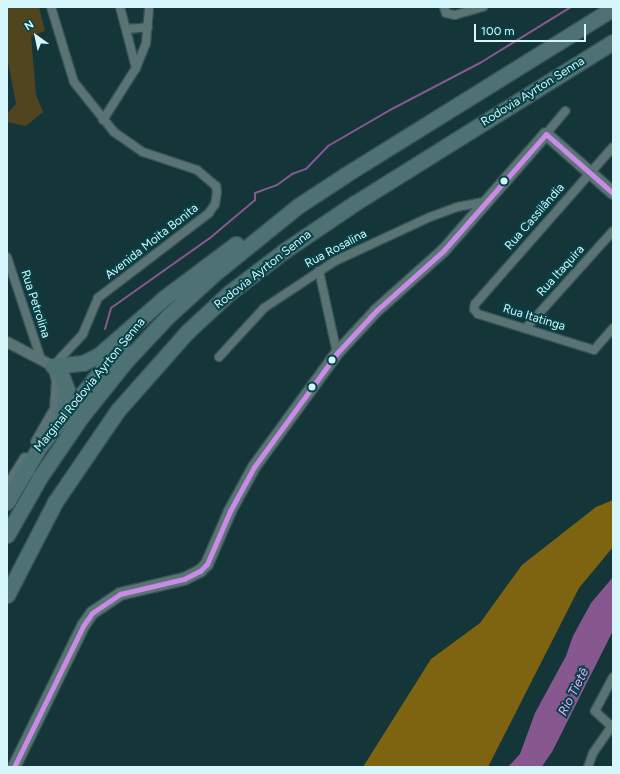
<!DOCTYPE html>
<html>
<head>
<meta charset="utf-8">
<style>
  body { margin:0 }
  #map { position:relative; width:620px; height:774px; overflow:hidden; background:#143639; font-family:Figtree,sans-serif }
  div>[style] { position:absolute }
  .green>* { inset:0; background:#514520 }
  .forest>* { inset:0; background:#7e6310 }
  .water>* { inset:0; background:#87588f }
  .stream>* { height:2px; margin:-1px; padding:0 1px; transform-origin:1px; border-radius:1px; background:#87588f }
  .river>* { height:13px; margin:-6.5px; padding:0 6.5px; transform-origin:6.5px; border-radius:6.5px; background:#87588f }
  .roads { filter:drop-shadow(1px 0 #385154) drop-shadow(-1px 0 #385154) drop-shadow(0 1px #385154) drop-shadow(0 -1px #385154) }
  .minor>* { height:8px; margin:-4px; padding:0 4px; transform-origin:4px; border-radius:4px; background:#5a7476 }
  .tertiary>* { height:10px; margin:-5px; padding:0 5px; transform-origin:5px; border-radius:5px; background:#5a7476 }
  .secondary>* { height:12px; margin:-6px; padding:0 6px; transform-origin:6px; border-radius:6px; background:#5a7476 }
  .motorway>* { height:15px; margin:-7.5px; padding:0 7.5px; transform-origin:7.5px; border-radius:7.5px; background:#4e7274 }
  .bus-1>* { height:5px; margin:-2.5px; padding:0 2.5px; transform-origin:2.5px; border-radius:2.5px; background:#ca8be6 }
  .dots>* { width:11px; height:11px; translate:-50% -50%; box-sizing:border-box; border:2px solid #054348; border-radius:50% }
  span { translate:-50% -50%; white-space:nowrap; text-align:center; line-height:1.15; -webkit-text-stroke:4px #054348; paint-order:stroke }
  .street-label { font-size:12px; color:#d5f7fb }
  .water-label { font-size:13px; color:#f2a6f9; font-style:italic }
  .frame { position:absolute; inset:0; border:8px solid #d5f7fb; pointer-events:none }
  .north { position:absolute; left:16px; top:16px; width:40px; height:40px; -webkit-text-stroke:3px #054348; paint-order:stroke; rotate:327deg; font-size:11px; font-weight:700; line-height:16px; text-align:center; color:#d5f7fb }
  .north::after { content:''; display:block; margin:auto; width:14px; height:18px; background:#d5f7fb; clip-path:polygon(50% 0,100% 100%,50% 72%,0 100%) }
  .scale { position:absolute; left:474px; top:24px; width:112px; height:18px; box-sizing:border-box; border:2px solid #d5f7fb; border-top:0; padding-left:5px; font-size:12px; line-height:14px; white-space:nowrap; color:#d5f7fb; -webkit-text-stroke:3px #054348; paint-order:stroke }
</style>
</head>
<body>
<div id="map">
  <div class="green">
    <div style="clip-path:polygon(7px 7px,39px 7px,45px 31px,31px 36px,36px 95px,43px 112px,26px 126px,7px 122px,7px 114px,16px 104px,7px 56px)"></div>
  </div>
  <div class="forest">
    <div style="clip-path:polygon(613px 500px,613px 547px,579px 588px,488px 767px,363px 767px,431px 659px,480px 623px,522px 565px,596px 507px)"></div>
  </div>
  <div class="water">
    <div style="clip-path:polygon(613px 577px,613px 623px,611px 628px,597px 635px,535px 767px,508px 767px,520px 754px,535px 713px,566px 656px,573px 636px,591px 603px)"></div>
  </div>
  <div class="stream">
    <div style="left:105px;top:329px;width:22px;rotate:-74deg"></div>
    <div style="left:111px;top:308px;width:121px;rotate:-35.3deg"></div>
    <div style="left:210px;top:238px;width:59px;rotate:-40.2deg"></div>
    <div style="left:255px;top:200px;width:7px;rotate:-90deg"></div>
    <div style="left:255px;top:193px;width:23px;rotate:-20deg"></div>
    <div style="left:277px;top:185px;width:19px;rotate:-36deg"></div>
    <div style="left:292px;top:174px;width:15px;rotate:-20deg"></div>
    <div style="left:306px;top:169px;width:32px;rotate:-46deg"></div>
    <div style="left:328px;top:146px;width:72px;rotate:-30.1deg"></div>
    <div style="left:390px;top:110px;width:102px;rotate:-27.6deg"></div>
    <div style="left:480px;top:63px;width:107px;rotate:-31.6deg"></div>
  </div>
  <div class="river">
    <div style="left:533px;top:767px;width:23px;rotate:-56deg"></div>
    <div style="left:546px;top:748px;width:149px;rotate:-63.3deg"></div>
  </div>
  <div class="roads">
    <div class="minor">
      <div style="left:51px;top:7px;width:78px;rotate:73deg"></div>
      <div style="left:74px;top:82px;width:64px;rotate:51.3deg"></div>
      <div style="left:114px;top:132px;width:35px;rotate:35deg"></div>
      <div style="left:143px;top:152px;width:57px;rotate:18.4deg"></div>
      <div style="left:197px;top:170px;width:25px;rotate:40deg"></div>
      <div style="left:216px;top:186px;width:6px;rotate:81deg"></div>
      <div style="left:217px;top:192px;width:12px;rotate:99deg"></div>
      <div style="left:215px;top:204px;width:11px;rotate:124deg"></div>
      <div style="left:209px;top:213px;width:140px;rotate:142.6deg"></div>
      <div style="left:98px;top:298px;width:39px;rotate:113deg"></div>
      <div style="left:83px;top:334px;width:41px;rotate:133deg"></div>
      <div style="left:444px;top:7px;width:6px;rotate:72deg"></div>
      <div style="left:446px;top:13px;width:9px;rotate:13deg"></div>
      <div style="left:455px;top:15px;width:29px;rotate:-16deg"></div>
      <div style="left:127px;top:29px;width:21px;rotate:-5deg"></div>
      <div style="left:136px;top:68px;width:27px;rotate:-68deg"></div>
      <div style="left:146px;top:43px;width:36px;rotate:-85deg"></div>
      <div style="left:103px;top:120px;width:62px;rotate:-57.6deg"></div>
      <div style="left:136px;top:68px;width:63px;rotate:-104.7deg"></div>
      <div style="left:546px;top:134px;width:30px;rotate:-50deg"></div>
      <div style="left:613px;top:147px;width:209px;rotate:131.3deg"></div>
      <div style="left:475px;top:304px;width:5px;rotate:101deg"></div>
      <div style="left:474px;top:309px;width:6px;rotate:51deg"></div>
      <div style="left:478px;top:314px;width:121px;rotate:17.2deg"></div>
      <div style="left:594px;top:350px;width:29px;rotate:-49deg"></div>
      <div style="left:7px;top:257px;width:108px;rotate:71.6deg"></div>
      <div style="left:319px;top:271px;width:84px;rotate:77.6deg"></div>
      <div style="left:526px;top:328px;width:130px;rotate:-48.1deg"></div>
      <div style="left:219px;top:357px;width:67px;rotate:-47.4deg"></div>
      <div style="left:264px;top:308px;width:85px;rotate:-33.5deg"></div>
      <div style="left:335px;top:261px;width:105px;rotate:-24.9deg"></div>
      <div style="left:430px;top:217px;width:29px;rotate:-20deg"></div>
      <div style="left:457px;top:207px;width:31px;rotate:-11deg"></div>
      <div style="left:611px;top:726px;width:22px;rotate:-137deg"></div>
      <div style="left:595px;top:711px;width:38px;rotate:-62deg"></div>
      <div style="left:588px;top:767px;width:15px;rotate:-70deg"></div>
      <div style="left:593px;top:753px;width:35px;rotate:-55deg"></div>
    </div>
    <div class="tertiary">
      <div style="left:7px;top:342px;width:52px;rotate:27.6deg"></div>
      <div style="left:53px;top:366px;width:16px;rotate:75deg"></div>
      <div style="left:57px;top:381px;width:28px;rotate:94deg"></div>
      <div style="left:55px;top:409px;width:38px;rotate:120deg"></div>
      <div style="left:7px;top:487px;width:34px;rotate:-58deg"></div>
    </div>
    <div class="secondary">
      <div style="left:14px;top:767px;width:157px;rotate:-63.9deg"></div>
      <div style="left:83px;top:626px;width:16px;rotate:-55deg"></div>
      <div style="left:92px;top:613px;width:34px;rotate:-34deg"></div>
      <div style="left:120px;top:594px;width:66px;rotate:-13.2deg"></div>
      <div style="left:184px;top:579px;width:18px;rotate:-27deg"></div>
      <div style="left:200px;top:571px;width:10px;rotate:-45deg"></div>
      <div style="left:207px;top:564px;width:58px;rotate:-66.5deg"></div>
      <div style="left:230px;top:511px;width:50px;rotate:-61.4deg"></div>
      <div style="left:254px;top:467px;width:141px;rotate:-53.9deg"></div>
      <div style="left:337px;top:353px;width:59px;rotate:-47.1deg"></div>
      <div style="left:377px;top:310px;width:90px;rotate:-41.8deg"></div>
      <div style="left:444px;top:250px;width:154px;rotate:-48.7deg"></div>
      <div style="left:546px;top:134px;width:89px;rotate:41.4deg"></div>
    </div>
    <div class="motorway">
      <div style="left:53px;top:366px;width:30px;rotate:-6deg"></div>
      <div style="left:83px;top:363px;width:18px;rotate:-27deg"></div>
      <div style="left:99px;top:355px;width:86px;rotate:-41.2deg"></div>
      <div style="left:164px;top:298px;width:90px;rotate:-36.9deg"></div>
      <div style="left:53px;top:366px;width:11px;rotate:45deg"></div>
      <div style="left:61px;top:374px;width:17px;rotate:69deg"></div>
      <div style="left:67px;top:390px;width:24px;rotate:102deg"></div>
      <div style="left:7px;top:502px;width:65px;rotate:-59.5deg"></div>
      <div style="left:40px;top:446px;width:129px;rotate:-51deg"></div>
      <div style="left:7px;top:535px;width:67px;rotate:-60.4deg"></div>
      <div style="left:40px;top:477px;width:73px;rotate:-55.7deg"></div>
      <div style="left:81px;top:417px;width:70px;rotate:-51.3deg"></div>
      <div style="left:125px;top:362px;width:63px;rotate:-46.9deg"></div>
      <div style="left:168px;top:316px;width:62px;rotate:-42.4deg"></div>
      <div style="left:214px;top:274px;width:108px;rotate:-39deg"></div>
      <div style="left:298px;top:206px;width:56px;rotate:-33.4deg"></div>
      <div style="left:345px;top:175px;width:316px;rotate:-31.9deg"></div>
      <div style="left:7px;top:595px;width:105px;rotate:-62.7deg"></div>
      <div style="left:55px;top:502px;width:112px;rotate:-55.6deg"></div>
      <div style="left:118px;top:410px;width:104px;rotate:-48.5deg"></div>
      <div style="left:187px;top:332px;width:57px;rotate:-42.9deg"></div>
      <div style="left:229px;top:293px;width:69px;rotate:-37.4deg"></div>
      <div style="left:284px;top:251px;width:86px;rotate:-34.1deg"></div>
      <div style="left:355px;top:203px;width:304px;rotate:-32deg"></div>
    </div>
  </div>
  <div class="bus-1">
    <div style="left:546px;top:134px;width:89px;rotate:41.4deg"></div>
    <div style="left:14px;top:767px;width:157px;rotate:-63.9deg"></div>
    <div style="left:83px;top:626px;width:16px;rotate:-55deg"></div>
    <div style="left:92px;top:613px;width:34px;rotate:-34deg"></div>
    <div style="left:120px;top:594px;width:66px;rotate:-13.2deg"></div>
    <div style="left:184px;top:579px;width:18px;rotate:-27deg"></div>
    <div style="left:200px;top:571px;width:10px;rotate:-45deg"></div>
    <div style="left:207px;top:564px;width:58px;rotate:-66.5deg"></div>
    <div style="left:230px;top:511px;width:50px;rotate:-61.4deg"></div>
    <div style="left:254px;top:467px;width:141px;rotate:-53.9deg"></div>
    <div style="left:337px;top:353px;width:59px;rotate:-47.1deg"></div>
    <div style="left:377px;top:310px;width:90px;rotate:-41.8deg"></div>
    <div style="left:444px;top:250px;width:154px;rotate:-48.7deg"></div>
  </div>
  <div class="dots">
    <div style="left:504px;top:181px;background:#d5f7fb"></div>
    <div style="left:332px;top:360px;background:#d5f7fb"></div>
    <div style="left:312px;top:387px;background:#d5f7fb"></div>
  </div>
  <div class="street-label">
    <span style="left:533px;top:92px;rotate:-32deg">Rodovia Ayrton Senna</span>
    <span style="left:535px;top:217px;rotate:-49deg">Rua Cassilândia</span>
    <span style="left:152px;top:242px;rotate:-38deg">Avenida Moita Bonita</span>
    <span style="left:336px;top:249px;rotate:-28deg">Rua Rosalina</span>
    <span style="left:263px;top:270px;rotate:-38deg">Rodovia Ayrton Senna</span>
    <span style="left:561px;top:271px;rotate:-48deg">Rua Itaquira</span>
    <span style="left:35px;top:304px;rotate:72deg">Rua Petrolina</span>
    <span style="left:534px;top:318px;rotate:17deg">Rua Itatinga</span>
    <span style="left:90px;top:385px;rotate:-51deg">Marginal Rodovia Ayrton Senna</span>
  </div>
  <div class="water-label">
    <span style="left:574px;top:692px;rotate:-63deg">Rio Tietê</span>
  </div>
  <div class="frame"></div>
  <div class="north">N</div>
  <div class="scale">100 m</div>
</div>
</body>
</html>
